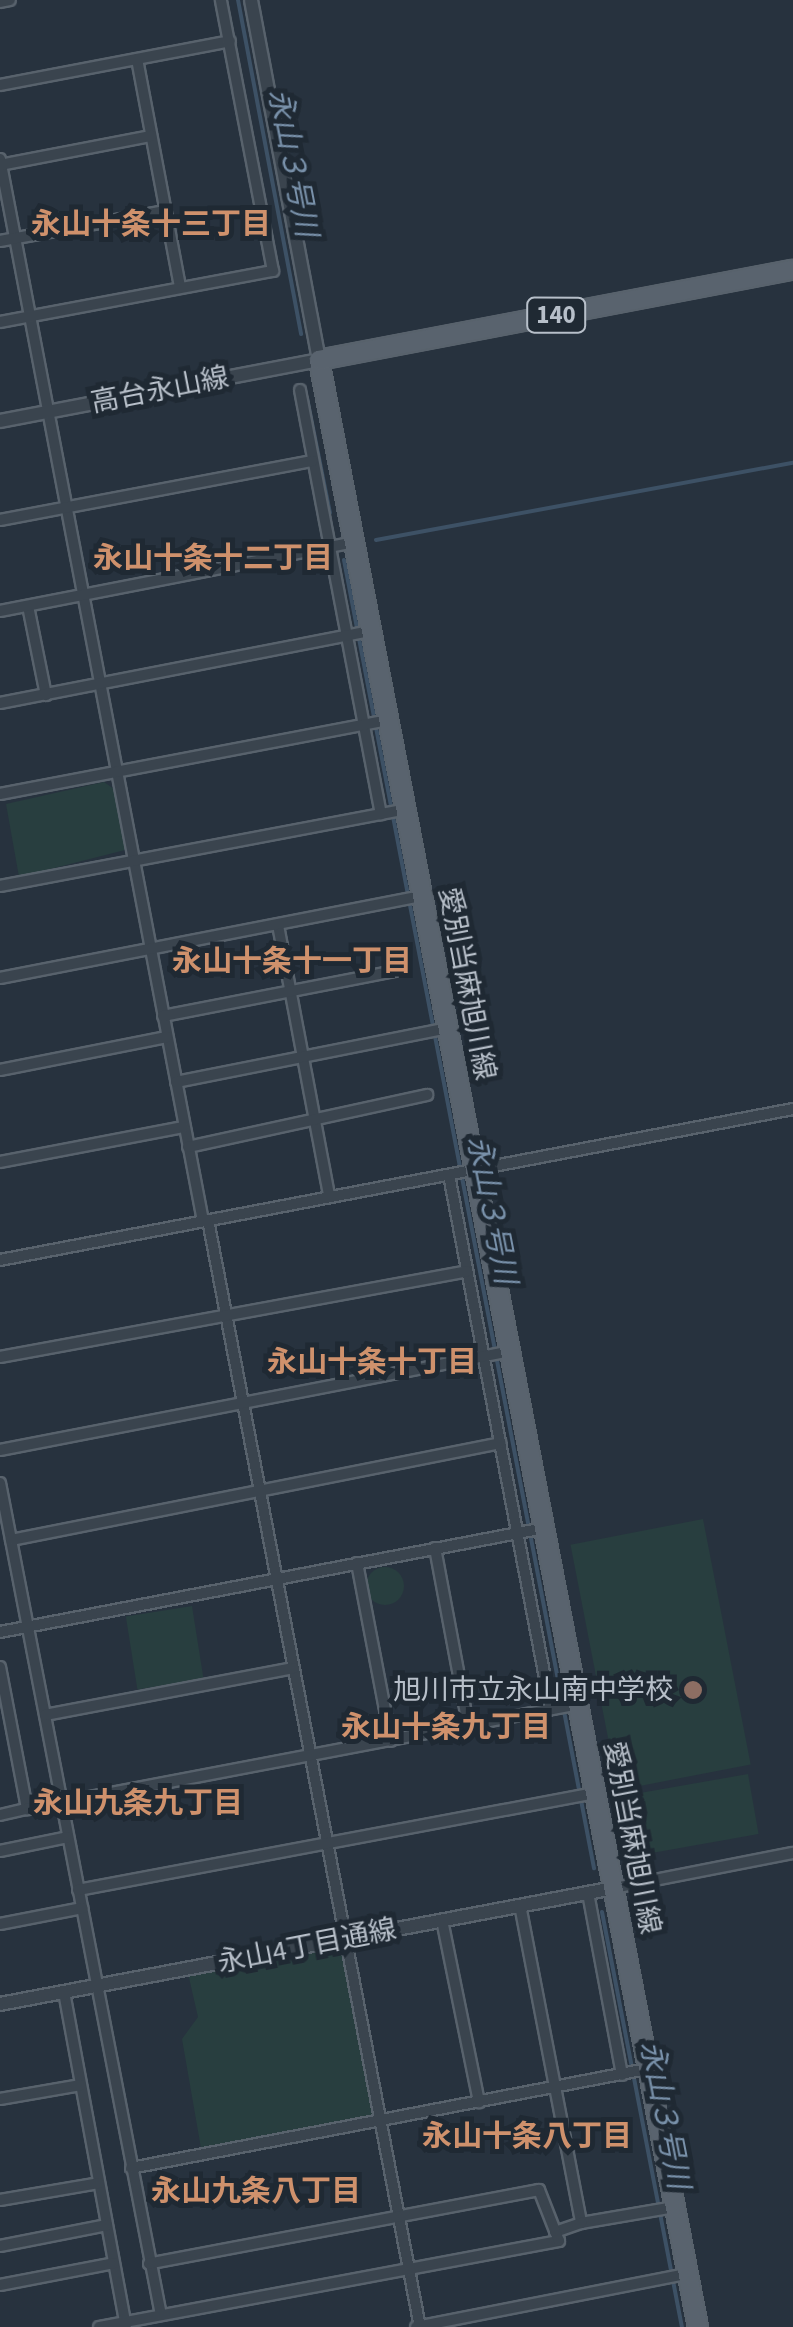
<!DOCTYPE html>
<html>
<head>
<meta charset="utf-8">
<style>
  body { margin:0 }
  #map { position:relative; width:793px; height:2327px; overflow:hidden; background:#27323e; font-family:"Source Sans 3","Noto Sans JP",sans-serif }
  div>[style] { position:absolute }
  .green>* { inset:0; background:#283e3f; transform-origin:0 0 }
  .round { border-radius:50% }
  .stream>* { height:4px; margin:-2px; padding:0 2px; transform-origin:2px; border-radius:2px; background:#3d5165 }
  .roads { filter:drop-shadow(2px 0 #58626c) drop-shadow(-2px 0 #58626c) drop-shadow(0 2px #58626c) drop-shadow(0 -2px #58626c) }
  .minor>* { height:10px; margin:-5px; padding:0 5px; transform-origin:5px; border-radius:5px; background:#3a444e }
  .tertiary>* { height:12px; margin:-6px; padding:0 6px; transform-origin:6px; border-radius:6px; background:#3a444e }
  .primary>* { height:18px; margin:-9px; padding:0 9px; transform-origin:9px; border-radius:9px; background:#59636e }
  .dots>* { width:28px; height:28px; translate:-50% -50%; box-sizing:border-box; border:5px solid #1f2933; border-radius:50% }
  span { translate:-50% -50%; white-space:nowrap; text-align:center; line-height:1.15; -webkit-text-stroke:10px #1f2933; paint-order:stroke }
  .shield-label span { padding:2px 8px; background:#1f2933; border:2px solid; border-radius:8px; -webkit-text-stroke-width:0 }
  .shield-label { font-size:25px; color:#b7bfc9; font-weight:700 }
  .street-label { font-size:28px; color:#b7bfc9 }
  .poi-label { font-size:28px; color:#b7bfc9 }
  .right { translate:-100% -50%; text-align:right }
  .water-label { font-size:30px; color:#7991aa; font-style:italic }
  .neighbourhood-label { font-size:30px; color:#cf916c; font-weight:700 }
</style>
</head>
<body>
<div id="map">
  <div class="green">
    <div style="clip-path:polygon(104px 782px,114px 789px,125px 850px,19px 877px,6px 804px)"></div>
    <div style="left:703px;top:1519px;width:250px;height:135px;rotate:79deg"></div>
    <div class="round" style="left:366px;top:1567px;width:38px;height:38px"></div>
    <div style="left:192px;top:1606px;width:74px;height:67px;rotate:81deg"></div>
    <div style="left:748px;top:1774px;width:61px;height:117px;rotate:80deg"></div>
    <div style="clip-path:polygon(346px 1938px,381px 2122px,202px 2154px,182px 2039px,198px 2017px,187px 1969px)"></div>
  </div>
  <div class="stream">
    <div style="left:238px;top:0;width:340px;rotate:79.3deg"></div>
    <div style="left:307px;top:398px;width:117px;rotate:78.7deg"></div>
    <div style="left:376px;top:540px;width:424px;rotate:-10.5deg"></div>
    <div style="left:344px;top:560px;width:1332px;rotate:79.18deg"></div>
    <div style="left:602px;top:1912px;width:423px;rotate:79.1deg"></div>
  </div>
  <div class="roads">
    <div class="minor">
      <div style="left:0;top:2px;width:10px;rotate:-11deg"></div>
      <div style="left:137px;top:59px;width:232px;rotate:79.3deg"></div>
      <div style="left:0;top:85px;width:234px;rotate:-10.8deg"></div>
      <div style="left:0;top:159px;width:1081px;rotate:79.18deg"></div>
      <div style="left:0;top:165px;width:154px;rotate:-10.9deg"></div>
      <div style="left:0;top:241px;width:168px;rotate:-10.3deg"></div>
      <div style="left:0;top:322px;width:278px;rotate:-10.6deg"></div>
      <div style="left:273px;top:271px;width:276px;rotate:-100.9deg"></div>
      <div style="left:300px;top:390px;width:432px;rotate:79.2deg"></div>
      <div style="left:0;top:520px;width:318px;rotate:-10.7deg"></div>
      <div style="left:28px;top:606px;width:91px;rotate:78.6deg"></div>
      <div style="left:0;top:611px;width:361px;rotate:-11deg"></div>
      <div style="left:0;top:703px;width:379px;rotate:-11deg"></div>
      <div style="left:0;top:794px;width:396px;rotate:-10.8deg"></div>
      <div style="left:0;top:886px;width:414px;rotate:-10.7deg"></div>
      <div style="left:278px;top:925px;width:276px;rotate:79.3deg"></div>
      <div style="left:0;top:978px;width:430px;rotate:-11deg"></div>
      <div style="left:163px;top:1016px;width:246px;rotate:-11deg"></div>
      <div style="left:0;top:1070px;width:170px;rotate:-11.2deg"></div>
      <div style="left:176px;top:1082px;width:277px;rotate:-11.2deg"></div>
      <div style="left:188px;top:1147px;width:245px;rotate:-12.3deg"></div>
      <div style="left:0;top:1162px;width:187px;rotate:-10.8deg"></div>
      <div style="left:449px;top:1175px;width:544px;rotate:79.19deg"></div>
      <div style="left:208px;top:1220px;width:1127px;rotate:79.16deg"></div>
      <div style="left:0;top:1260px;width:807px;rotate:-10.78deg"></div>
      <div style="left:0;top:1357px;width:475px;rotate:-10.4deg"></div>
      <div style="left:0;top:1450px;width:521px;rotate:-10.96deg"></div>
      <div style="left:0;top:1483px;width:847px;rotate:79.05deg"></div>
      <div style="left:11px;top:1540px;width:499px;rotate:-11.2deg"></div>
      <div style="left:435px;top:1548px;width:180px;rotate:79.4deg"></div>
      <div style="left:357px;top:1563px;width:181px;rotate:79.2deg"></div>
      <div style="left:0;top:1632px;width:554px;rotate:-10.82deg"></div>
      <div style="left:0;top:1667px;width:145px;rotate:79.2deg"></div>
      <div style="left:27px;top:1809px;width:562px;rotate:-10.77deg"></div>
      <div style="left:45px;top:1715px;width:253px;rotate:-10.7deg"></div>
      <div style="left:0;top:1815px;width:28px;rotate:-13deg"></div>
      <div style="left:0;top:1851px;width:69px;rotate:-11.6deg"></div>
      <div style="left:614px;top:1888px;width:182px;rotate:-11.1deg"></div>
      <div style="left:78px;top:1890px;width:526px;rotate:-10.63deg"></div>
      <div style="left:588px;top:1893px;width:185px;rotate:79.4deg"></div>
      <div style="left:520px;top:1905px;width:324px;rotate:79.1deg"></div>
      <div style="left:581px;top:2223px;width:95px;rotate:-9.7deg"></div>
      <div style="left:442px;top:1920px;width:186px;rotate:78.5deg"></div>
      <div style="left:0;top:1924px;width:84px;rotate:-11deg"></div>
      <div style="left:64px;top:1992px;width:339px;rotate:79.5deg"></div>
      <div style="left:0;top:2099px;width:82px;rotate:-9.8deg"></div>
      <div style="left:131px;top:2168px;width:525px;rotate:-10.86deg"></div>
      <div style="left:0;top:2200px;width:100px;rotate:-9.7deg"></div>
      <div style="left:555px;top:2232px;width:28px;rotate:-19deg"></div>
      <div style="left:0;top:2246px;width:109px;rotate:-11.1deg"></div>
      <div style="left:0;top:2285px;width:116px;rotate:-10.9deg"></div>
      <div style="left:99px;top:2327px;width:468px;rotate:-10.6deg"></div>
      <div style="left:559px;top:2241px;width:55px;rotate:-111.4deg"></div>
      <div style="left:539px;top:2190px;width:397px;rotate:169.3deg"></div>
      <div style="left:416px;top:2327px;width:276px;rotate:-11.1deg"></div>
    </div>
    <div class="tertiary">
      <div style="left:0;top:421px;width:325px;rotate:-10.8deg"></div>
      <div style="left:319px;top:360px;width:366px;rotate:-100.7deg"></div>
      <div style="left:0;top:2004px;width:625px;rotate:-10.7deg"></div>
    </div>
    <div class="primary">
      <div style="left:698px;top:2327px;width:2003px;rotate:-100.91deg"></div>
      <div style="left:319px;top:360px;width:482px;rotate:-10.8deg"></div>
    </div>
  </div>
  <div class="dots">
    <div style="left:693px;top:1690px;background:#8d6e63"></div>
  </div>
  <div class="shield-label">
    <span style="left:556px;top:315px">140</span>
  </div>
  <div class="street-label">
    <span style="left:160px;top:390px;rotate:-11deg">高台永山線</span>
    <span style="left:467px;top:984px;rotate:79deg">愛別当麻旭川線</span>
    <span style="left:632px;top:1838px;rotate:79deg">愛別当麻旭川線</span>
    <span style="left:307px;top:1946px;rotate:-11deg">永山4丁目通線</span>
  </div>
  <div class="poi-label">
    <span class="right" style="left:673px;top:1690px">旭川市立永山南中学校</span>
  </div>
  <div class="water-label">
    <span style="left:292px;top:163px;rotate:79deg">永山３号川</span>
    <span style="left:491px;top:1210px;rotate:79deg">永山３号川</span>
    <span style="left:664px;top:2115px;rotate:79deg">永山３号川</span>
  </div>
  <div class="neighbourhood-label">
    <span style="left:151px;top:225px">永山十条十三丁目</span>
    <span style="left:213px;top:559px">永山十条十二丁目</span>
    <span style="left:292px;top:962px">永山十条十一丁目</span>
    <span style="left:372px;top:1363px">永山十条十丁目</span>
    <span style="left:446px;top:1728px">永山十条九丁目</span>
    <span style="left:138px;top:1804px">永山九条九丁目</span>
    <span style="left:527px;top:2137px">永山十条八丁目</span>
    <span style="left:256px;top:2192px">永山九条八丁目</span>
  </div>
</div>
</body>
</html>
